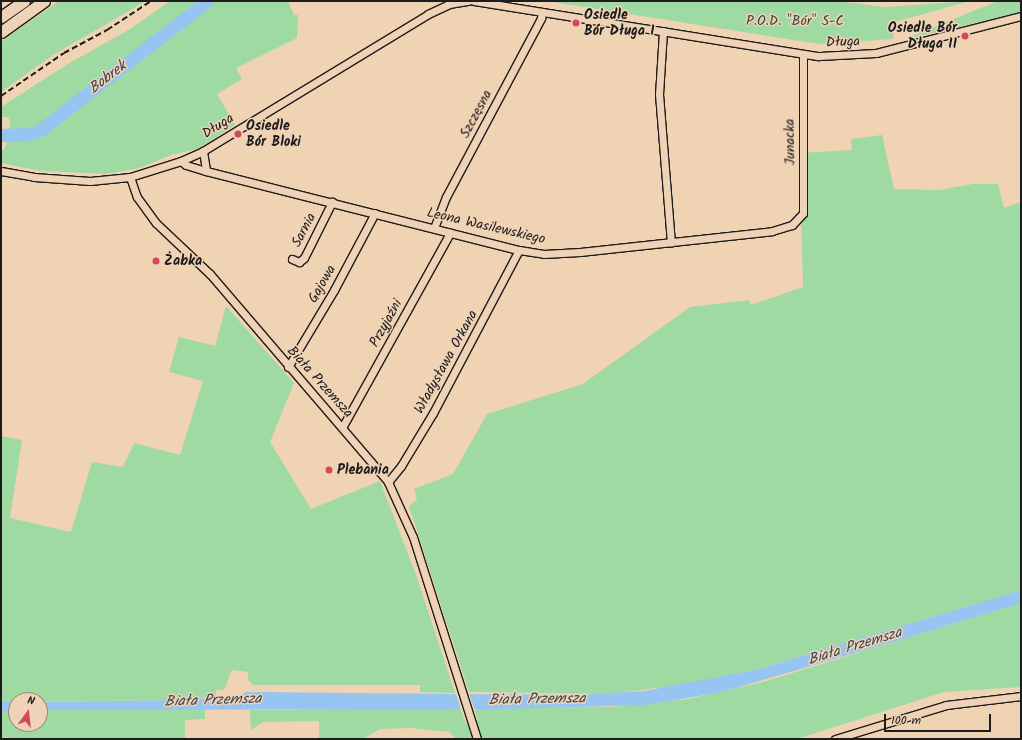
<!DOCTYPE html>
<html>
<head>
<meta charset="utf-8">
<style>
  body { margin:0 }
  #map { position:relative; width:1022px; height:740px; overflow:hidden; background:#f0d3b3; font-family:Kalam,sans-serif }
  div>[style] { position:absolute }
  .green>* { inset:0; background:#9edaa1 }
  .water>* { inset:0; background:#96c5f1; transform-origin:0 0 }
  .pier>* { inset:0; background:#f0d3b3 }
  .river>* { height:13px; margin:-6.5px; padding:0 6.5px; transform-origin:6.5px; border-radius:6.5px; background:#96c5f1 }
  .roads { filter:drop-shadow(1px 0 #1c1c1c) drop-shadow(-1px 0 #1c1c1c) drop-shadow(0 1px #1c1c1c) drop-shadow(0 -1px #1c1c1c) }
  .minor>* { height:7px; margin:-3.5px; padding:0 3.5px; transform-origin:3.5px; border-radius:3.5px; background:#f0d3b7 }
  .highway>* { height:11px; margin:-5.5px; padding:0 5.5px; transform-origin:5.5px; border-radius:5.5px; background:#f0d3b7 }
  .rail>* { height:2px; margin-top:-1px; transform-origin:0; background:repeating-linear-gradient(90deg,#1c1c1c 0 6px,transparent 0 9px) }
  .dots>* { width:11px; height:11px; translate:-50% -50%; box-sizing:border-box; border:2px solid #f0d3b7; border-radius:50% }
  span { translate:-50% -50%; white-space:nowrap; text-align:center; line-height:1.15; -webkit-text-stroke:3px #f0d3b7; paint-order:stroke }
  .poi-label { font-size:14px; color:#1c1c1c; font-weight:700 }
  .left { translate:0 -50%; text-align:left }
  .right { translate:-100% -50%; text-align:right }
  .park-label { font-size:14px; color:#364237 }
  .street-label { font-size:14px; color:#1c1c1c }
  .water-label { font-size:15px; color:#3a4651; font-style:italic }
  .frame { position:absolute; inset:0; border:2px solid #1c1c1c; pointer-events:none }
  .north { position:absolute; left:8px; top:692px; width:40px; height:40px; box-sizing:border-box; background:#f0d3b7; border:1px solid #9b8a79; border-radius:50%; rotate:15deg; font-size:11px; font-weight:700; line-height:16px; text-align:center; color:#1c1c1c }
  .north::after { content:''; display:block; margin:auto; width:14px; height:18px; background:#d1495b; clip-path:polygon(50% 0,100% 100%,50% 72%,0 100%) }
  .scale { position:absolute; left:884px; top:714px; width:107px; height:18px; box-sizing:border-box; border:2px solid #1c1c1c; border-top:0; padding-left:5px; font-size:12px; line-height:14px; white-space:nowrap; color:#1c1c1c; -webkit-text-stroke:3px #f0d3b7; paint-order:stroke }
</style>
</head>
<body>
<div id="map">
  <div class="green">
    <div style="clip-path:polygon(59px 1px,146px 1px,53px 55px,1px 92px,1px 42px)"></div>
    <div style="clip-path:polygon(170px 1px,288px 1px,294px 15px,298px 15px,297px 38px,236px 68px,242px 79px,217px 94px,235px 125px,197px 149px,171px 155px,140px 168px,106px 174px,41px 171px,1px 163px,1px 150px,4px 150px,8px 139px,10px 125px,9px 117px,1px 117px,1px 107px,68px 64px,130px 29px)"></div>
    <div style="clip-path:polygon(546px 1px,837px 1px,886px 7px,970px 1px,895px 22px,893px 39px,820px 44px)"></div>
    <div style="clip-path:polygon(998px 1px,1021px 1px,1021px 12px,912px 38px,914px 35px)"></div>
    <div style="clip-path:polygon(882px 135px,894px 189px,939px 190px,973px 184px,998px 184px,1004px 208px,1021px 202px,1021px 590px,755px 670px,681px 685px,608px 694px,469px 692px,409px 506px,417px 499px,414px 489px,453px 474px,487px 414px,583px 384px,690px 307px,749px 300px,751px 305px,803px 287px,799px 153px,852px 150px,851px 139px)"></div>
    <div style="clip-path:polygon(226px 306px,294px 383px,270px 442px,311px 509px,380px 481px,415px 572px,455px 693px,420px 692px,420px 685px,253px 685px,248px 680px,248px 672px,232px 670px,224px 690px,216px 690px,216px 696px,184px 700px,1px 702px,1px 436px,22px 440px,10px 518px,71px 532px,92px 462px,123px 467px,134px 443px,180px 455px,203px 381px,169px 372px,179px 337px,215px 346px)"></div>
    <div style="clip-path:polygon(1021px 603px,1021px 687px,944px 692px,797px 739px,456px 739px,449px 732px,411px 728px,380px 729px,363px 739px,319px 739px,319px 721px,263px 722px,251px 730px,250px 710px,460px 708px,466px 724px,478px 720px,474px 708px,612px 707px,688px 699px,763px 682px)"></div>
    <div style="clip-path:polygon(189px 708px,205px 710px,205px 719px,185px 720px,185px 739px,1px 739px,1px 711px,16px 711px,16px 724px,40px 724px,40px 710px)"></div>
  </div>
  <div class="water">
    <div style="clip-path:polygon(1021px 590px,1021px 603px,900px 640px,722px 692px,646px 705px,507px 709px,40px 710px,40px 702px,184px 700px,242px 695px,246px 692px,577px 695px,644px 691px,755px 670px)"></div>
    <div style="left:1px;top:702px;width:15px;height:9px"></div>
  </div>
  <div class="pier">
    <div style="clip-path:polygon(468px 690px,475px 710px,461px 710px,455px 691px)"></div>
  </div>
  <div class="river">
    <div style="left:1px;top:135px;width:27px;rotate:-2deg"></div>
    <div style="left:28px;top:134px;width:11px;rotate:-15deg"></div>
    <div style="left:39px;top:131px;width:212px;rotate:-37.7deg"></div>
  </div>
  <div class="roads">
    <div class="minor">
      <div style="left:474px;top:1px;width:349px;rotate:9.1deg"></div>
      <div style="left:819px;top:56px;width:57px;rotate:-3deg"></div>
      <div style="left:876px;top:53px;width:150px;rotate:-14.3deg"></div>
      <div style="left:663px;top:31px;width:63px;rotate:93.6deg"></div>
      <div style="left:659px;top:94px;width:149px;rotate:85.4deg"></div>
      <div style="left:203px;top:151px;width:20px;rotate:81deg"></div>
      <div style="left:181px;top:161px;width:6px;rotate:39deg"></div>
      <div style="left:186px;top:165px;width:21px;rotate:17deg"></div>
      <div style="left:206px;top:171px;width:323px;rotate:14.2deg"></div>
      <div style="left:519px;top:250px;width:25px;rotate:9deg"></div>
      <div style="left:544px;top:254px;width:36px;rotate:-3deg"></div>
      <div style="left:580px;top:252px;width:193px;rotate:-6.2deg"></div>
      <div style="left:772px;top:231px;width:21px;rotate:-17deg"></div>
      <div style="left:792px;top:225px;width:16px;rotate:-47deg"></div>
      <div style="left:803px;top:213px;width:159px;rotate:-90deg"></div>
      <div style="left:1px;top:171px;width:34px;rotate:10deg"></div>
      <div style="left:34px;top:177px;width:56px;rotate:4.1deg"></div>
      <div style="left:90px;top:181px;width:40px;rotate:-5.7deg"></div>
      <div style="left:130px;top:177px;width:53px;rotate:-17.4deg"></div>
      <div style="left:181px;top:161px;width:24px;rotate:-24deg"></div>
      <div style="left:203px;top:151px;width:263px;rotate:-31.3deg"></div>
      <div style="left:428px;top:14px;width:23px;rotate:-25deg"></div>
      <div style="left:449px;top:4px;width:20px;rotate:-9deg"></div>
      <div style="left:130px;top:177px;width:21px;rotate:71deg"></div>
      <div style="left:137px;top:197px;width:32px;rotate:54deg"></div>
      <div style="left:156px;top:223px;width:74px;rotate:43.4deg"></div>
      <div style="left:210px;top:274px;width:274px;rotate:49.4deg"></div>
      <div style="left:388px;top:482px;width:60px;rotate:65.6deg"></div>
      <div style="left:413px;top:537px;width:212px;rotate:72.4deg"></div>
      <div style="left:434px;top:228px;width:33px;rotate:-69deg"></div>
      <div style="left:446px;top:197px;width:203px;rotate:-62deg"></div>
      <div style="left:541px;top:18px;width:6px;rotate:-81deg"></div>
      <div style="left:292px;top:259px;width:8px;rotate:23deg"></div>
      <div style="left:299px;top:262px;width:6px;rotate:-39deg"></div>
      <div style="left:304px;top:258px;width:63px;rotate:-63.4deg"></div>
      <div style="left:288px;top:367px;width:90px;rotate:-59.1deg"></div>
      <div style="left:334px;top:290px;width:87px;rotate:-62deg"></div>
      <div style="left:343px;top:426px;width:221px;rotate:-61deg"></div>
      <div style="left:388px;top:482px;width:21px;rotate:-51deg"></div>
      <div style="left:401px;top:466px;width:62px;rotate:-58.9deg"></div>
      <div style="left:433px;top:413px;width:184px;rotate:-62.2deg"></div>
      <div style="left:835px;top:739px;width:116px;rotate:-17deg"></div>
      <div style="left:946px;top:705px;width:76px;rotate:-6.8deg"></div>
    </div>
    <div class="highway">
      <div style="left:1px;top:17px;width:28px;rotate:-35deg"></div>
      <div style="left:1px;top:32px;width:53px;rotate:-35.8deg"></div>
    </div>
  </div>
  <div class="rail">
    <div style="left:872px;top:1px;width:32px"></div>
    <div style="left:1px;top:96px;width:76px;rotate:-34.3deg"></div>
    <div style="left:64px;top:53px;width:49px;rotate:-28.1deg"></div>
    <div style="left:107px;top:30px;width:53px;rotate:-33.4deg"></div>
  </div>
  <div class="dots">
    <div style="left:576px;top:23px;background:#d1495b"></div>
    <div style="left:965px;top:36px;background:#d1495b"></div>
    <div style="left:238px;top:134px;background:#d1495b"></div>
    <div style="left:156px;top:261px;background:#d1495b"></div>
    <div style="left:329px;top:470px;background:#d1495b"></div>
  </div>
  <div class="poi-label">
    <span class="left" style="left:584px;top:23px">Osiedle<br>Bór Długa I</span>
    <span class="right" style="left:957px;top:36px">Osiedle Bór<br>Długa II</span>
    <span class="left" style="left:246px;top:134px">Osiedle<br>Bór Bloki</span>
    <span class="left" style="left:164px;top:261px">Żabka</span>
    <span class="left" style="left:337px;top:470px">Plebania</span>
  </div>
  <div class="park-label">
    <span style="left:795px;top:21px">P.O.D. "Bór" S-C</span>
  </div>
  <div class="street-label">
    <span style="left:843px;top:42px;rotate:-2deg">Długa</span>
    <span style="left:476px;top:114px;rotate:-62deg">Szczęsna</span>
    <span style="left:218px;top:126px;rotate:-32deg">Długa</span>
    <span style="left:790px;top:142px;rotate:-91deg">Junacka</span>
    <span style="left:486px;top:226px;rotate:13deg">Leona Wasilewskiego</span>
    <span style="left:304px;top:230px;rotate:-62deg">Sarnia</span>
    <span style="left:322px;top:284px;rotate:-60deg">Gajowa</span>
    <span style="left:386px;top:323px;rotate:-61deg">Przyjaźni</span>
    <span style="left:446px;top:362px;rotate:-61deg">Władysława Orkana</span>
    <span style="left:320px;top:382px;rotate:48deg">Biała Przemsza</span>
  </div>
  <div class="water-label">
    <span style="left:108px;top:78px;rotate:-38deg">Bobrek</span>
    <span style="left:855px;top:647px;rotate:-17deg">Biała Przemsza</span>
    <span style="left:537px;top:700px;rotate:-1deg">Biała Przemsza</span>
    <span style="left:213px;top:701px;rotate:-2deg">Biała Przemsza</span>
  </div>
  <div class="frame"></div>
  <div class="north">N</div>
  <div class="scale">100 m</div>
</div>
</body>
</html>
